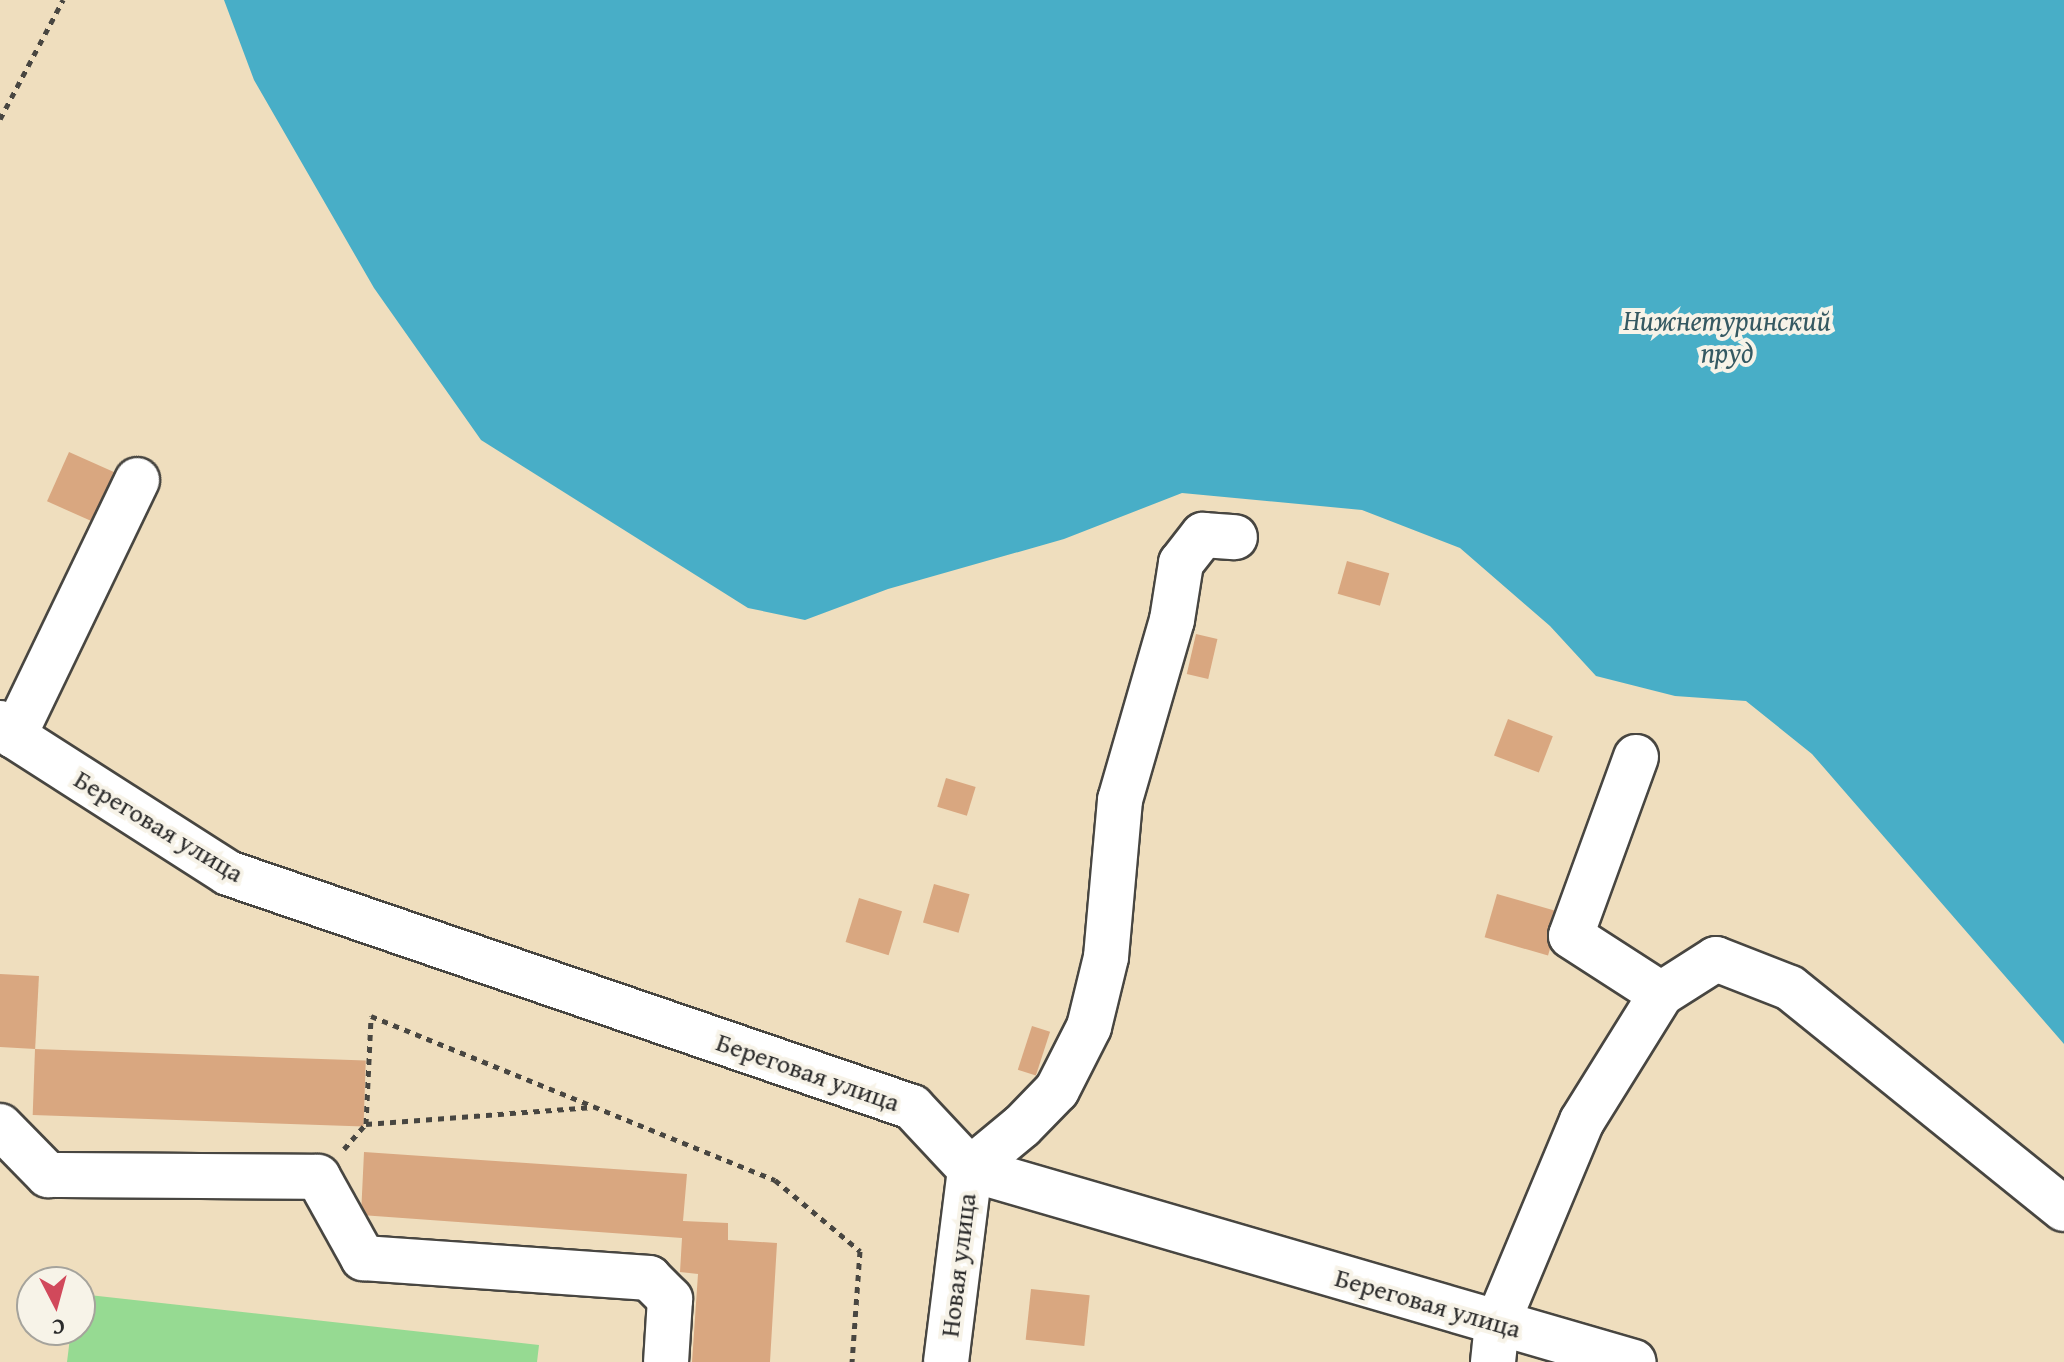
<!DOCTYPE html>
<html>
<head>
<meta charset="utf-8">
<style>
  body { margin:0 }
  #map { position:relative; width:2064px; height:1362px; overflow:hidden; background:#efdebe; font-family:"Gentium Book Plus",serif }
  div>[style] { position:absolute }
  .green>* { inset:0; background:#96da92 }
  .water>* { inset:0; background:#48aec7 }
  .building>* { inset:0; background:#d9a780; transform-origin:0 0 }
  .path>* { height:5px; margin-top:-2.5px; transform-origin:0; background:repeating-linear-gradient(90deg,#484641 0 6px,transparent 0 12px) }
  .roads { filter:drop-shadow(2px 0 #484641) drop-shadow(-2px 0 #484641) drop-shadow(0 2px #484641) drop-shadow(0 -2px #484641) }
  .minor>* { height:44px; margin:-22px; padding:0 22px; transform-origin:22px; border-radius:22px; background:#fff }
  span { translate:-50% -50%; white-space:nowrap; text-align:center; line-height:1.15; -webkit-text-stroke:8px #f7f3e8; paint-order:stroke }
  .street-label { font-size:26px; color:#2b2b2b }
  .water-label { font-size:28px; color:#355962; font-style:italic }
  .north { position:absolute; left:16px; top:1266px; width:80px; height:80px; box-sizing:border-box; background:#f7f3e8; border:2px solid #a5a39c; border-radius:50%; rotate:174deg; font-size:22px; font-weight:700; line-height:32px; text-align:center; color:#2b2b2b }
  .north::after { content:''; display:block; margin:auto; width:28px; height:36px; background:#d1495b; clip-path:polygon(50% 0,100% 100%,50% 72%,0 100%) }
</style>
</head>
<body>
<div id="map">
  <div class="green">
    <div style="clip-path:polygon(80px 1294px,539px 1345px,537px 1362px,67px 1362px,71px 1330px,80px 1330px)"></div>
  </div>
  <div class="water">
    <div style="clip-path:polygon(224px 0,2064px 0,2064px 1044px,1812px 754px,1746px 701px,1675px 696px,1596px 676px,1550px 626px,1460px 548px,1362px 510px,1182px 493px,1064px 539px,888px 589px,805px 620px,748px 608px,481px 440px,374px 288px,254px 80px)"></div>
  </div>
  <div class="building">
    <div style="left:69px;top:452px;width:54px;height:54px;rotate:24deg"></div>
    <div style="left:1347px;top:561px;width:44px;height:34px;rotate:16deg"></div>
    <div style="left:1196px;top:634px;width:22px;height:41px;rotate:13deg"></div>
    <div style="left:1508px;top:719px;width:48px;height:39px;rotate:21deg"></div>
    <div style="left:946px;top:778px;width:31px;height:30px;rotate:17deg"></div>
    <div style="left:934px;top:884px;width:37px;height:40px;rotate:16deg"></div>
    <div style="left:1497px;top:894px;width:66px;height:45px;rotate:16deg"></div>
    <div style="left:859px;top:898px;width:45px;height:46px;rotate:17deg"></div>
    <div style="left:0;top:974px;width:39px;height:73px;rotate:3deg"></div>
    <div style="left:1032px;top:1026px;width:19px;height:46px;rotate:18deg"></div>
    <div style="left:35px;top:1049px;width:331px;height:66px;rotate:2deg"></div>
    <div style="clip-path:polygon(364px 1152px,687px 1174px,683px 1221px,728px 1223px,728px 1240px,777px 1243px,770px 1362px,692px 1362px,698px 1274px,680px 1272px,682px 1238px,361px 1215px)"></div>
    <div style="left:1031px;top:1289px;width:59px;height:51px;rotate:6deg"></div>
  </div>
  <div class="path">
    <div style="left:0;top:119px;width:135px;rotate:-62.1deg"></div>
    <div style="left:366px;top:1124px;width:228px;rotate:-4.3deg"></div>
    <div style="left:344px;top:1149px;width:33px;rotate:-49deg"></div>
    <div style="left:366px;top:1124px;width:108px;rotate:-87.3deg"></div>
    <div style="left:371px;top:1016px;width:436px;rotate:22.1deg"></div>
    <div style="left:775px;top:1180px;width:111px;rotate:39.9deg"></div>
    <div style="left:860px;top:1251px;width:111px;rotate:94.1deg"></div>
  </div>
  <div class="roads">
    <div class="minor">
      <div style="left:0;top:723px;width:19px;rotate:43deg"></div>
      <div style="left:14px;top:736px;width:254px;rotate:32.6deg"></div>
      <div style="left:228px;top:873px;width:723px;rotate:18.89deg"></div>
      <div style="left:912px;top:1107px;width:85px;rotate:46.9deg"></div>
      <div style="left:970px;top:1169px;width:691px;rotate:16.21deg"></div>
      <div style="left:14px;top:736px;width:284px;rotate:-64.3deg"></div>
      <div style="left:1636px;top:757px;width:190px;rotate:110deg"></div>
      <div style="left:1571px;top:936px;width:107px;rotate:32.8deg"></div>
      <div style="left:0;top:1126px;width:69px;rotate:45.6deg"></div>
      <div style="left:48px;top:1175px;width:270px;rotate:0.4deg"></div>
      <div style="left:318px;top:1177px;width:93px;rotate:60.9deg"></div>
      <div style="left:363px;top:1258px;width:287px;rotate:4deg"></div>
      <div style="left:649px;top:1278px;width:30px;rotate:45deg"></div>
      <div style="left:670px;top:1299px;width:63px;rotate:93.6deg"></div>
      <div style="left:970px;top:1169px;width:67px;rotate:-39.6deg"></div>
      <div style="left:1022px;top:1126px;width:50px;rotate:-45.8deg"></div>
      <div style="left:1057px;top:1090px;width:71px;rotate:-63.1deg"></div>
      <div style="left:1089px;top:1027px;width:72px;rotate:-76.3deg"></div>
      <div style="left:1106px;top:957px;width:158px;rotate:-84.9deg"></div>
      <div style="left:1120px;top:800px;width:187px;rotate:-73.9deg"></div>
      <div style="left:1172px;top:620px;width:58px;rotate:-81deg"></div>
      <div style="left:1181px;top:563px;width:36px;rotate:-52deg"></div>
      <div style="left:1203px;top:535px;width:32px;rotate:4deg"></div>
      <div style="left:946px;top:1362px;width:194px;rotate:-82.9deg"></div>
      <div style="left:1493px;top:1362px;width:38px;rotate:-84deg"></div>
      <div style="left:1497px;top:1324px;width:220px;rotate:-67.3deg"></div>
      <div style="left:1582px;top:1121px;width:150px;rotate:-58.1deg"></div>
      <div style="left:1661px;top:994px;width:65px;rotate:-32.5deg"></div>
      <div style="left:1716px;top:959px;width:79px;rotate:21.4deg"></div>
      <div style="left:1790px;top:988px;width:352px;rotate:38.9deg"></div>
    </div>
  </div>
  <div class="street-label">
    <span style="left:159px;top:826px;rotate:31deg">Береговая улица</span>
    <span style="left:808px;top:1072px;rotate:19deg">Береговая улица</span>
    <span style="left:958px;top:1265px;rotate:-83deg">Новая улица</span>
    <span style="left:1428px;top:1303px;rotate:16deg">Береговая улица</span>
  </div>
  <div class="water-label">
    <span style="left:1727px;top:336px">Нижнетуринский<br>пруд</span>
  </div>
  <div class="north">С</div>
</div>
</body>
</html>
